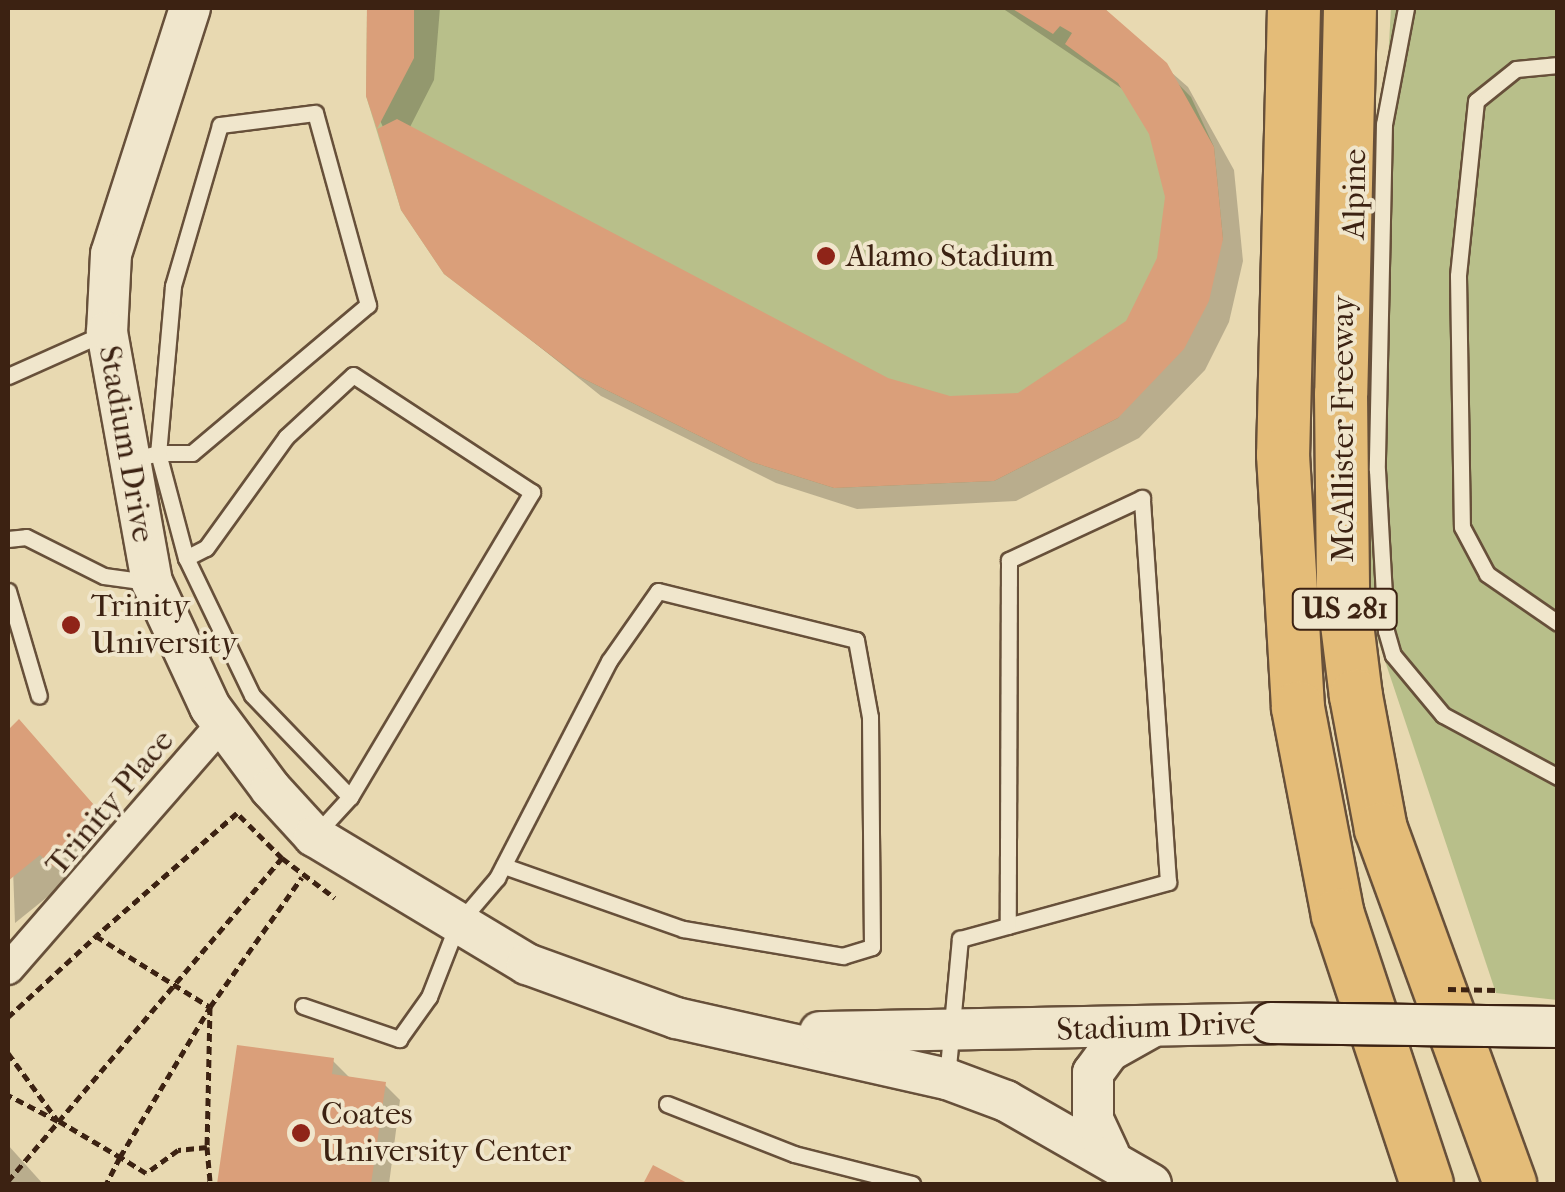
<!DOCTYPE html>
<html>
<head>
<meta charset="utf-8">
<style>
  body { margin:0 }
  #map { position:relative; width:1565px; height:1192px; overflow:hidden; background:#e8d9b1; font-family:"IM FELL French Canon",serif }
  div>[style] { position:absolute }
  .green>* { inset:0; background:#b8bf8a }
  .shadow>* { inset:0; background:#0003 }
  .building>* { inset:0; background:#da9f7a }
  .path>* { height:5px; margin-top:-2.5px; transform-origin:0; background:repeating-linear-gradient(90deg,#3c2212 0 8px,transparent 0 13px) }
  .roads { filter:drop-shadow(2px 0 #67503a) drop-shadow(-2px 0 #67503a) drop-shadow(0 2px #67503a) drop-shadow(0 -2px #67503a) }
  .service>* { height:15px; margin:-7.5px; padding:0 7.5px; transform-origin:7.5px; border-radius:7.5px; background:#f0e6cc }
  .minor>* { height:30px; margin:-15px; padding:0 15px; transform-origin:15px; border-radius:15px; background:#f0e6cc }
  .secondary>* { height:40px; margin:-20px; padding:0 20px; transform-origin:20px; border-radius:20px; background:#f0e6cc }
  .motorway>* { height:52px; margin:-26px; padding:0 26px; transform-origin:26px; border-radius:26px; background:#e4bc78 }
  .path-bridge>* { height:5px; margin-top:-2.5px; transform-origin:0; background:repeating-linear-gradient(90deg,#3c2212 0 8px,transparent 0 13px) }
  .bridges { filter:drop-shadow(2px 0 #3c2212) drop-shadow(-2px 0 #3c2212) drop-shadow(0 2px #3c2212) drop-shadow(0 -2px #3c2212) }
  .secondary-bridge>* { height:40px; margin:-20px; padding:0 20px; transform-origin:20px; border-radius:20px; background:#f0e6cc }
  .dots>* { width:28px; height:28px; translate:-50% -50%; box-sizing:border-box; border:5px solid #f0e6cc; border-radius:50% }
  span { translate:-50% -50%; white-space:nowrap; text-align:center; line-height:1.15; -webkit-text-stroke:8px #f0e6cc; paint-order:stroke }
  .shield-label span { padding:2px 8px; background:#f0e6cc; border:2px solid; border-radius:8px; -webkit-text-stroke-width:0 }
  .shield-label { font-size:30px; color:#3c2212; font-weight:700 }
  .street-label { font-size:32px; color:#3c2212 }
  .poi-label { font-size:32px; color:#3c2212 }
  .left { translate:0 -50%; text-align:left }
  .frame { position:absolute; inset:0; border:10px solid #3c2212; pointer-events:none }
</style>
</head>
<body>
<div id="map">
  <div class="green">
    <div style="clip-path:polygon(367px 8px,1104px 8px,1191px 97px,1214px 147px,1223px 239px,1118px 418px,994px 481px,834px 488px,752px 462px,578px 376px,444px 274px,401px 210px,366px 96px)"></div>
    <div style="clip-path:polygon(1391px 8px,1557px 8px,1557px 1000px,1496px 993px,1371px 619px,1369px 396px)"></div>
  </div>
  <div class="shadow">
    <div style="clip-path:polygon(369px 8px,440px 8px,434px 80px,409px 129px,888px 381px,950px 399px,1019px 396px,1128px 322px,1159px 259px,1167px 197px,1152px 133px,1127px 92px,1002px 8px,1098px 8px,1188px 87px,1234px 170px,1243px 261px,1229px 322px,1205px 370px,1139px 438px,1016px 501px,857px 509px,776px 483px,601px 396px,446px 272px,369px 95px)"></div>
    <div style="clip-path:polygon(19px 722px,122px 837px,15px 923px,8px 733px)"></div>
    <div style="clip-path:polygon(239px 1048px,333px 1061px,349px 1077px,384px 1084px,400px 1100px,389px 1184px,219px 1184px)"></div>
    <div style="clip-path:polygon(8px 1145px,43px 1184px,8px 1184px)"></div>
  </div>
  <div class="building">
    <div style="clip-path:polygon(367px 8px,414px 8px,414px 58px,377px 129px,366px 96px)"></div>
    <div style="clip-path:polygon(1011px 8px,1104px 8px,1167px 63px,1214px 147px,1223px 239px,1209px 301px,1184px 349px,1118px 418px,994px 481px,834px 488px,752px 462px,578px 376px,444px 274px,401px 210px,377px 129px,397px 119px,888px 378px,950px 396px,1018px 393px,1126px 321px,1157px 258px,1165px 197px,1149px 134px,1118px 83px,1065px 44px,1072px 33px,1060px 26px,1053px 34px)"></div>
    <div style="clip-path:polygon(19px 719px,94px 805px,54px 867px,40px 855px,8px 881px,8px 730px)"></div>
    <div style="clip-path:polygon(237px 1045px,334px 1058px,332px 1074px,386px 1082px,371px 1184px,217px 1184px)"></div>
    <div style="clip-path:polygon(653px 1165px,689px 1184px,643px 1184px)"></div>
  </div>
  <div class="path">
    <div style="left:282px;top:858px;width:64px;rotate:-135deg"></div>
    <div style="left:237px;top:813px;width:187px;rotate:138.9deg"></div>
    <div style="left:96px;top:936px;width:134px;rotate:31.9deg"></div>
    <div style="left:210px;top:1007px;width:159px;rotate:-54.7deg"></div>
    <div style="left:210px;top:1007px;width:140px;rotate:91.2deg"></div>
    <div style="left:207px;top:1147px;width:29px;rotate:174deg"></div>
    <div style="left:178px;top:1150px;width:39px;rotate:144deg"></div>
    <div style="left:146px;top:1173px;width:31px;rotate:-148deg"></div>
    <div style="left:120px;top:1157px;width:175px;rotate:-59deg"></div>
    <div style="left:8px;top:1017px;width:120px;rotate:-42.6deg"></div>
    <div style="left:8px;top:1053px;width:84px;rotate:53.7deg"></div>
    <div style="left:58px;top:1121px;width:56px;rotate:-152.5deg"></div>
    <div style="left:59px;top:1121px;width:71px;rotate:30.5deg"></div>
    <div style="left:120px;top:1157px;width:30px;rotate:117deg"></div>
    <div style="left:207px;top:1147px;width:37px;rotate:85deg"></div>
    <div style="left:8px;top:1181px;width:424px;rotate:-49.7deg"></div>
    <div style="left:282px;top:858px;width:66px;rotate:37deg"></div>
  </div>
  <div class="roads">
    <div class="service">
      <div style="left:1406px;top:8px;width:118px;rotate:100.7deg"></div>
      <div style="left:1384px;top:124px;width:346px;rotate:91.2deg"></div>
      <div style="left:1377px;top:470px;width:161px;rotate:86.8deg"></div>
      <div style="left:1386px;top:631px;width:25px;rotate:74deg"></div>
      <div style="left:1393px;top:655px;width:78px;rotate:50.2deg"></div>
      <div style="left:1443px;top:715px;width:131px;rotate:28.3deg"></div>
      <div style="left:1558px;top:65px;width:42px;rotate:174.6deg"></div>
      <div style="left:1516px;top:69px;width:51px;rotate:141.3deg"></div>
      <div style="left:1476px;top:101px;width:176px;rotate:95.9deg"></div>
      <div style="left:1458px;top:276px;width:251px;rotate:89.1deg"></div>
      <div style="left:1462px;top:527px;width:53px;rotate:62deg"></div>
      <div style="left:1487px;top:574px;width:86px;rotate:34.6deg"></div>
      <div style="left:8px;top:376px;width:108px;rotate:-24deg"></div>
      <div style="left:132px;top:460px;width:27px;rotate:-15deg"></div>
      <div style="left:158px;top:453px;width:34px"></div>
      <div style="left:192px;top:453px;width:230px;rotate:-40.1deg"></div>
      <div style="left:368px;top:305px;width:199px;rotate:-105.4deg"></div>
      <div style="left:315px;top:113px;width:96px;rotate:172.8deg"></div>
      <div style="left:220px;top:125px;width:168px;rotate:106.3deg"></div>
      <div style="left:173px;top:286px;width:168px;rotate:95.1deg"></div>
      <div style="left:158px;top:453px;width:109px;rotate:75.1deg"></div>
      <div style="left:8px;top:539px;width:18px;rotate:-6deg"></div>
      <div style="left:26px;top:537px;width:87px;rotate:26.6deg"></div>
      <div style="left:104px;top:576px;width:44px;rotate:7.8deg"></div>
      <div style="left:8px;top:591px;width:109px;rotate:73.6deg"></div>
      <div style="left:317px;top:833px;width:49px;rotate:-47.5deg"></div>
      <div style="left:350px;top:797px;width:141px;rotate:-133.9deg"></div>
      <div style="left:252px;top:695px;width:152px;rotate:-115.7deg"></div>
      <div style="left:186px;top:558px;width:22px;rotate:-27deg"></div>
      <div style="left:206px;top:548px;width:137px;rotate:-54.2deg"></div>
      <div style="left:286px;top:437px;width:91px;rotate:-42.8deg"></div>
      <div style="left:353px;top:375px;width:214px;rotate:33.2deg"></div>
      <div style="left:532px;top:492px;width:355px;rotate:120.8deg"></div>
      <div style="left:303px;top:1006px;width:102px;rotate:19deg"></div>
      <div style="left:399px;top:1039px;width:52px;rotate:-54.5deg"></div>
      <div style="left:429px;top:997px;width:77px;rotate:-68.7deg"></div>
      <div style="left:457px;top:925px;width:62px;rotate:-49.6deg"></div>
      <div style="left:497px;top:878px;width:244px;rotate:-62.7deg"></div>
      <div style="left:609px;top:661px;width:85px;rotate:-55deg"></div>
      <div style="left:658px;top:591px;width:204px;rotate:13.9deg"></div>
      <div style="left:856px;top:640px;width:78px;rotate:79.7deg"></div>
      <div style="left:870px;top:717px;width:230px;rotate:89.5deg"></div>
      <div style="left:872px;top:947px;width:30px;rotate:163deg"></div>
      <div style="left:843px;top:956px;width:162px;rotate:-170.4deg"></div>
      <div style="left:683px;top:929px;width:190px;rotate:-160.6deg"></div>
      <div style="left:947px;top:1078px;width:140px;rotate:-84.7deg"></div>
      <div style="left:960px;top:939px;width:216px;rotate:-15.3deg"></div>
      <div style="left:1168px;top:882px;width:385px;rotate:-93.9deg"></div>
      <div style="left:1142px;top:498px;width:147px;rotate:155deg"></div>
      <div style="left:1009px;top:560px;width:366px;rotate:90.2deg"></div>
      <div style="left:667px;top:1104px;width:136px;rotate:21.5deg"></div>
      <div style="left:794px;top:1154px;width:122px;rotate:14.3deg"></div>
    </div>
    <div class="minor">
      <div style="left:8px;top:969px;width:325px;rotate:-48.9deg"></div>
    </div>
    <div class="secondary">
      <div style="left:190px;top:8px;width:258px;rotate:107.8deg"></div>
      <div style="left:111px;top:254px;width:78px;rotate:92.9deg"></div>
      <div style="left:107px;top:332px;width:254px;rotate:79.8deg"></div>
      <div style="left:152px;top:582px;width:138px;rotate:65.1deg"></div>
      <div style="left:210px;top:707px;width:102px;rotate:53.4deg"></div>
      <div style="left:271px;top:789px;width:64px;rotate:47.5deg"></div>
      <div style="left:314px;top:836px;width:249px;rotate:31deg"></div>
      <div style="left:527px;top:964px;width:158px;rotate:19.9deg"></div>
      <div style="left:676px;top:1018px;width:278px;rotate:12.7deg"></div>
      <div style="left:947px;top:1079px;width:63px;rotate:20.4deg"></div>
      <div style="left:1006px;top:1101px;width:167px;rotate:29.8deg"></div>
      <div style="left:820px;top:1032px;width:451px;rotate:-1.1deg"></div>
      <div style="left:1109px;top:1154px;width:38px;rotate:-115deg"></div>
      <div style="left:1093px;top:1120px;width:47px;rotate:-90deg"></div>
      <div style="left:1093px;top:1073px;width:27px;rotate:-54deg"></div>
      <div style="left:1109px;top:1051px;width:47px;rotate:-29.3deg"></div>
    </div>
    <div class="motorway">
      <div style="left:1294px;top:8px;width:447px;rotate:91.4deg"></div>
      <div style="left:1283px;top:455px;width:253px;rotate:86.6deg"></div>
      <div style="left:1298px;top:708px;width:211px;rotate:79.1deg"></div>
      <div style="left:1338px;top:915px;width:283px;rotate:71.7deg"></div>
      <div style="left:1350px;top:8px;width:386px;rotate:91.3deg"></div>
      <div style="left:1341px;top:394px;width:198px;rotate:89.4deg"></div>
      <div style="left:1343px;top:592px;width:105px;rotate:82.9deg"></div>
      <div style="left:1356px;top:696px;width:135px;rotate:79.4deg"></div>
      <div style="left:1381px;top:829px;width:378px;rotate:70deg"></div>
    </div>
  </div>
  <div class="path-bridge">
    <div style="left:1448px;top:989px;width:49px;rotate:1.2deg"></div>
  </div>
  <div class="bridges">
    <div class="secondary-bridge">
      <div style="left:1271px;top:1023px;width:287px;rotate:0.8deg"></div>
    </div>
  </div>
  <div class="dots">
    <div style="left:826px;top:256px;background:#8f2418"></div>
    <div style="left:71px;top:625px;background:#8f2418"></div>
    <div style="left:301px;top:1133px;background:#8f2418"></div>
  </div>
  <div class="shield-label">
    <span style="left:1345px;top:609px">US 281</span>
  </div>
  <div class="street-label">
    <span style="left:1355px;top:194px;rotate:-89deg">Alpine</span>
    <span style="left:1343px;top:429px;rotate:-90deg">McAllister Freeway</span>
    <span style="left:126px;top:444px;rotate:80deg">Stadium Drive</span>
    <span style="left:110px;top:803px;rotate:-50deg">Trinity Place</span>
    <span style="left:1156px;top:1027px;rotate:-2deg">Stadium Drive</span>
  </div>
  <div class="poi-label">
    <span class="left" style="left:846px;top:256px">Alamo Stadium</span>
    <span class="left" style="left:91px;top:625px">Trinity<br>University</span>
    <span class="left" style="left:321px;top:1133px">Coates<br>University Center</span>
  </div>
  <div class="frame"></div>
</div>
</body>
</html>
